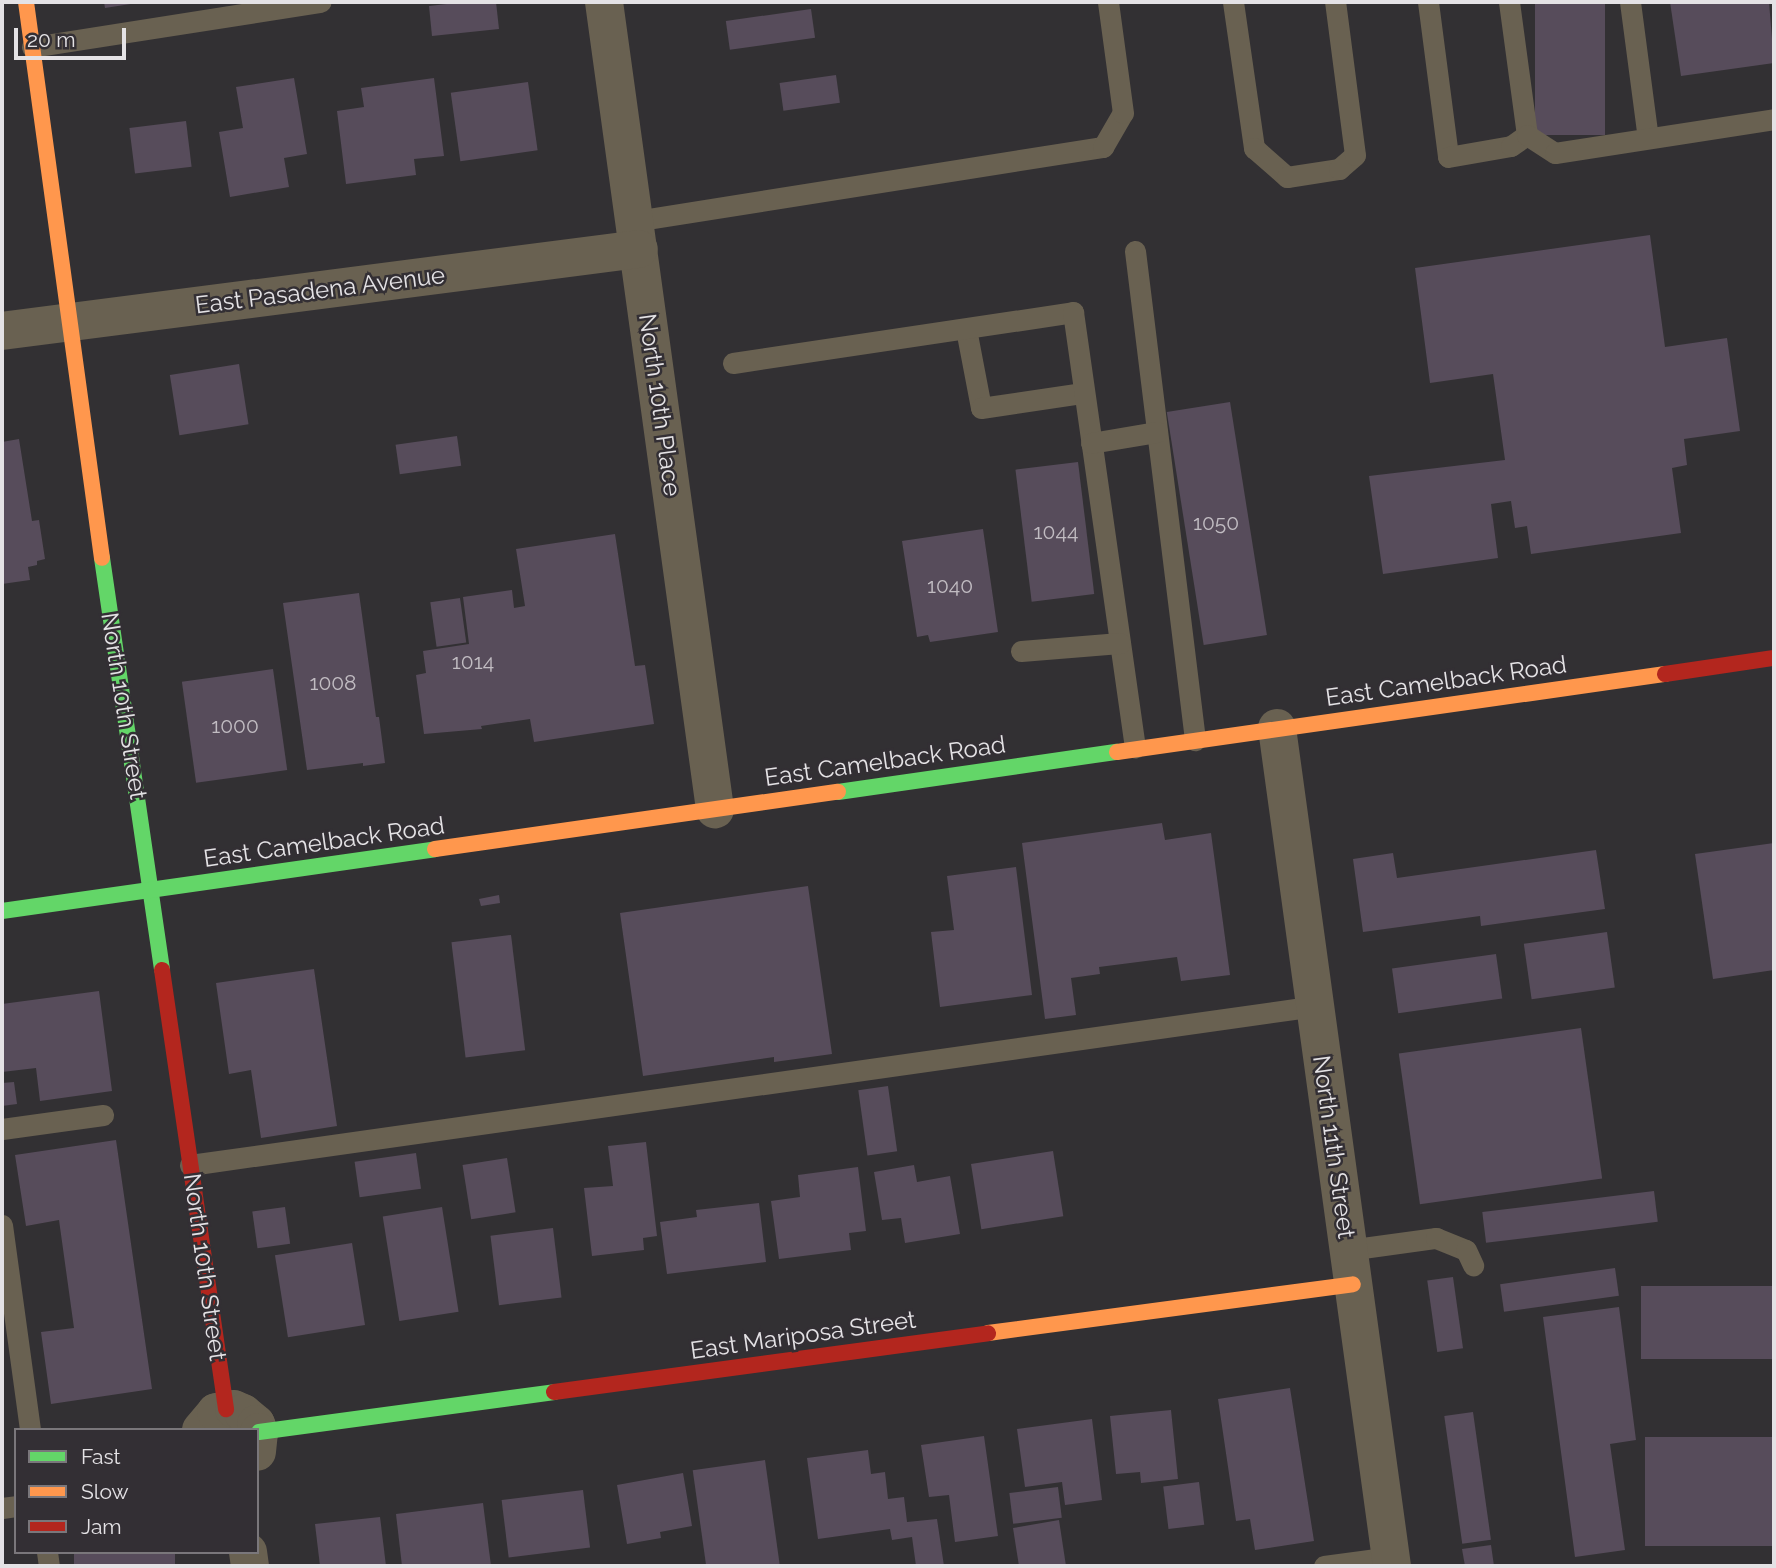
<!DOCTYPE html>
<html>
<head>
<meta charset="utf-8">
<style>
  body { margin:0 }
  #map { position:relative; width:1776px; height:1568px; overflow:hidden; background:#323033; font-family:Raleway,sans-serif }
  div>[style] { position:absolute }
  .building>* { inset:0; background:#574c5b; transform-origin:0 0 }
  .lane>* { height:21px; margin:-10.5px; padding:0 10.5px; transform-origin:10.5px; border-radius:10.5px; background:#696151 }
  .street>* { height:38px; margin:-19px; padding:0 19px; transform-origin:19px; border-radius:19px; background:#696151 }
  .fast>* { height:16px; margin:-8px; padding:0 8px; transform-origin:8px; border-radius:8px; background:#63d668 }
  .slow>* { height:16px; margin:-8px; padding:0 8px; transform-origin:8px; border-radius:8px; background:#ff974d }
  .jam>* { height:16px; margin:-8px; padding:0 8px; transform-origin:8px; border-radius:8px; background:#b3261e }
  span { translate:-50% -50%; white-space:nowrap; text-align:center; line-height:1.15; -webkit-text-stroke:5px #332f34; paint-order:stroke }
  .number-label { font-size:21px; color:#c1bcc2 }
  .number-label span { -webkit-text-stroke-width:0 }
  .street-label { font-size:24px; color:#e4e2e5 }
  .frame { position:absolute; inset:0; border:4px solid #e4e2e5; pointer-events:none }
  .legend { position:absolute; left:14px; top:1428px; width:245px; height:126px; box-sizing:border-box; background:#332f34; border:2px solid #7a777b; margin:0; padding:9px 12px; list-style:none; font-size:21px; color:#e4e2e5 }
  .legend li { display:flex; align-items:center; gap:14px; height:35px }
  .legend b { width:35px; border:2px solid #7a777b }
  .scale { position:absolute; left:14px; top:28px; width:112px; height:32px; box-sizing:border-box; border:4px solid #e4e2e5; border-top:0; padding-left:9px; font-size:21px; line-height:24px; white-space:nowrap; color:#e4e2e5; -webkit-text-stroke:5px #332f34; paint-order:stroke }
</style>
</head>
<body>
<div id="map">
  <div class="building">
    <div style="clip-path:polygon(104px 2px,137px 2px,137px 3px,105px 8px)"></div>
    <div style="clip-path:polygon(464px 2px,496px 2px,499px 29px,432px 36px,429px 6px)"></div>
    <div style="left:1535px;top:2px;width:70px;height:133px"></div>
    <div style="clip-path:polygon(1670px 2px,1769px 2px,1774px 63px,1681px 76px)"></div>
    <div style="left:811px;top:9px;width:29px;height:86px;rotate:82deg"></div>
    <div style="left:836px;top:75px;width:28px;height:57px;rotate:82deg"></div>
    <div style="clip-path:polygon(294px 78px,307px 154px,284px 158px,289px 187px,230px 197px,219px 132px,243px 128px,236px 87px)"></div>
    <div style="clip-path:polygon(434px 78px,444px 156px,414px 159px,416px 175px,346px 184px,337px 111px,364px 107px,361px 88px)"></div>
    <div style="left:528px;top:82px;width:69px;height:78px;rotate:82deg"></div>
    <div style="left:186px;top:121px;width:46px;height:57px;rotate:83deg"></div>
    <div style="clip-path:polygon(1650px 235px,1665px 347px,1727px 338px,1740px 431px,1684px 439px,1687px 465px,1672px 468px,1681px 533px,1531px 554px,1527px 526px,1515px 528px,1511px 501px,1491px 504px,1498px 558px,1383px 574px,1369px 476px,1505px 460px,1493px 374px,1430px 383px,1415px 268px)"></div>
    <div style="left:239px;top:364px;width:61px;height:70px;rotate:81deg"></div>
    <div style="left:1230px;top:402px;width:236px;height:64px;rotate:81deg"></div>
    <div style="left:457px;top:436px;width:30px;height:62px;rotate:82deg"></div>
    <div style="clip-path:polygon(19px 439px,32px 521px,39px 520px,45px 559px,37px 561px,37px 565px,28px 567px,30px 580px,2px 584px,2px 442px)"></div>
    <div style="left:1078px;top:462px;width:133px;height:63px;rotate:83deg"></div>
    <div style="clip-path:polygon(983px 529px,998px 632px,930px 642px,928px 635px,917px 637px,902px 541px)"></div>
    <div style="clip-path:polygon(615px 534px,635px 666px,645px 665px,654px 724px,534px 742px,530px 719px,481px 726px,482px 729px,424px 734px,416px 675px,426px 673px,423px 651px,469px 644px,463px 597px,512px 590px,514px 608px,525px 606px,516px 549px)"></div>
    <div style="clip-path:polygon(359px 593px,376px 717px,379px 717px,385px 763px,363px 766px,363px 763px,307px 770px,283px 603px)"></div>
    <div style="left:460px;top:598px;width:45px;height:30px;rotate:82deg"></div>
    <div style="left:273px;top:669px;width:102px;height:92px;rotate:82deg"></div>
    <div style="clip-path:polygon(1162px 823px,1165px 840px,1211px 833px,1230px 975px,1181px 981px,1177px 957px,1099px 967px,1100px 974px,1071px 978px,1076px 1015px,1045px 1019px,1022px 843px)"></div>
    <div style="clip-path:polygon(1774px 843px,1774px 970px,1713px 979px,1695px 854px)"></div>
    <div style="clip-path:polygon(1596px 850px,1605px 909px,1481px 926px,1480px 916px,1363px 932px,1353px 859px,1393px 853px,1397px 878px)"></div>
    <div style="clip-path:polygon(1016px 867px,1032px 995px,940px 1007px,931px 932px,954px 930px,947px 876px)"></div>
    <div style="clip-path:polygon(808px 886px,832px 1054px,774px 1062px,774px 1057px,643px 1076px,620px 913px)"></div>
    <div style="clip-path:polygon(499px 895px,500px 903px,481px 906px,479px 899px)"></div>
    <div style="left:1607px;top:932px;width:56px;height:84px;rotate:82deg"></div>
    <div style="left:511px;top:935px;width:116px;height:60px;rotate:83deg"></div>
    <div style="left:1496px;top:954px;width:45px;height:105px;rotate:82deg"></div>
    <div style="clip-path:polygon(314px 969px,337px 1126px,261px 1138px,251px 1070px,229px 1074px,216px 983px)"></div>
    <div style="clip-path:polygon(99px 991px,112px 1091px,40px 1101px,36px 1068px,2px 1072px,2px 1004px)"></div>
    <div style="left:1581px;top:1028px;width:152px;height:184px;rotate:82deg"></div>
    <div style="clip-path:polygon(14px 1082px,17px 1104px,2px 1106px,2px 1083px)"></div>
    <div style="left:888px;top:1086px;width:66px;height:30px;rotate:82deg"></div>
    <div style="clip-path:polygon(116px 1140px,152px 1389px,51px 1404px,41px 1332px,74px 1328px,59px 1220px,26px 1226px,15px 1155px)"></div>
    <div style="clip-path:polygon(646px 1142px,657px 1236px,643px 1238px,644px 1250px,592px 1256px,584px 1188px,613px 1186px,608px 1146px)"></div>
    <div style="left:1053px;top:1151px;width:66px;height:83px;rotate:81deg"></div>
    <div style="left:416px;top:1153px;width:36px;height:62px;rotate:82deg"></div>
    <div style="left:507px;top:1158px;width:55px;height:45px;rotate:81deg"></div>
    <div style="clip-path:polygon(914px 1165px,917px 1182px,950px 1176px,960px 1234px,905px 1243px,901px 1218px,882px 1220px,874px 1172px)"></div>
    <div style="clip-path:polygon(858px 1167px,866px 1231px,849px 1233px,851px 1250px,779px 1259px,771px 1201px,800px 1197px,798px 1175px)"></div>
    <div style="left:1654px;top:1191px;width:31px;height:173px;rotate:83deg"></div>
    <div style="clip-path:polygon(759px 1203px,766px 1262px,667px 1274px,660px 1222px,697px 1217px,696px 1210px)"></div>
    <div style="left:285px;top:1207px;width:37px;height:33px;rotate:82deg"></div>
    <div style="left:442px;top:1207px;width:106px;height:60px;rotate:81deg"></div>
    <div style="left:553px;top:1228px;width:70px;height:63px;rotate:83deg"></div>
    <div style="left:352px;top:1243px;width:83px;height:78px;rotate:81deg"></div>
    <div style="left:1615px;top:1268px;width:28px;height:116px;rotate:82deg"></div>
    <div style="left:1453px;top:1277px;width:72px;height:26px;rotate:82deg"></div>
    <div style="left:1774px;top:1286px;width:73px;height:133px;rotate:90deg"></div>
    <div style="clip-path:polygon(1619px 1307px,1636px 1440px,1610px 1444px,1625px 1550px,1575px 1557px,1543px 1317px)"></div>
    <div style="clip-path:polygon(1290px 1388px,1314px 1541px,1255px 1550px,1250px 1519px,1236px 1521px,1218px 1399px)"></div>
    <div style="clip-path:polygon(1171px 1410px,1178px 1479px,1141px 1483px,1140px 1472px,1116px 1474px,1110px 1416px)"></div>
    <div style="left:1473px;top:1412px;width:129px;height:29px;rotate:82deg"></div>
    <div style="clip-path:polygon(1092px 1419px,1102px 1500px,1065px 1505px,1062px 1482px,1025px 1487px,1017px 1429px)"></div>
    <div style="clip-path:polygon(984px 1436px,998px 1536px,955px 1542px,949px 1495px,929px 1497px,921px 1445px)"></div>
    <div style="left:1774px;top:1437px;width:109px;height:129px;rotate:90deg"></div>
    <div style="clip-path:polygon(868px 1450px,871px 1474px,885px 1472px,888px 1499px,904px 1497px,907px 1522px,937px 1519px,944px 1566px,916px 1566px,912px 1537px,892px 1540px,890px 1529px,818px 1539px,807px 1458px)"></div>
    <div style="left:765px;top:1460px;width:107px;height:73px;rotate:82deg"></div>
    <div style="clip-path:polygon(683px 1473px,692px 1526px,660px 1532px,661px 1538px,627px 1544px,617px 1485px)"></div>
    <div style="left:1199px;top:1482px;width:43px;height:36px;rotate:83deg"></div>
    <div style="left:1058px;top:1487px;width:31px;height:49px;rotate:83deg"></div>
    <div style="left:583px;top:1490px;width:58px;height:82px;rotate:83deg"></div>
    <div style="clip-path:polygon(483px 1503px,491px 1566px,402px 1566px,396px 1514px)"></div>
    <div style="clip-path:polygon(380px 1517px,386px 1566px,320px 1566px,315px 1524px)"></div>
    <div style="clip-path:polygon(1059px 1520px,1066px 1566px,1019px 1566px,1013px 1528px)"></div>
    <div style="clip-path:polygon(1491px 1545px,1494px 1566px,1465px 1566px,1462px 1549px)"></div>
    <div style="left:74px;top:1552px;width:101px;height:14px"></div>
  </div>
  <div class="lane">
    <div style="left:1233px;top:2px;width:148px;rotate:81.8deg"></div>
    <div style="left:1254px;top:148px;width:44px;rotate:41.3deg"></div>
    <div style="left:1287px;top:177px;width:53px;rotate:-8.7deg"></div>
    <div style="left:1339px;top:169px;width:21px;rotate:-41deg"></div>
    <div style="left:1355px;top:155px;width:154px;rotate:-97.4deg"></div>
    <div style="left:1428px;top:2px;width:156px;rotate:82.6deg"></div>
    <div style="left:1448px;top:157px;width:64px;rotate:-9.9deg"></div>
    <div style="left:1511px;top:146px;width:19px;rotate:-35deg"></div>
    <div style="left:1509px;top:2px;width:134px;rotate:82.3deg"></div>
    <div style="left:1630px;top:2px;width:137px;rotate:82.5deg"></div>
    <div style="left:32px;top:47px;width:292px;rotate:-8.9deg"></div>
    <div style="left:1527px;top:135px;width:33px;rotate:33deg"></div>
    <div style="left:1555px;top:153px;width:222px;rotate:-8.8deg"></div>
    <div style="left:635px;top:221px;width:474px;rotate:-9deg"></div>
    <div style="left:1103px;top:147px;width:39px;rotate:-60deg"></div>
    <div style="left:1123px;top:113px;width:112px;rotate:-97.7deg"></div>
    <div style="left:1135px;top:251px;width:493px;rotate:83deg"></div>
    <div style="left:966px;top:329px;width:80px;rotate:79.2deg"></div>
    <div style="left:981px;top:408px;width:103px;rotate:-8.4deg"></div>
    <div style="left:733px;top:363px;width:344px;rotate:-8.5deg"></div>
    <div style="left:1073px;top:312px;width:440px;rotate:81.9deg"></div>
    <div style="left:1091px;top:443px;width:67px;rotate:-9.5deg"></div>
    <div style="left:1021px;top:651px;width:99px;rotate:-4.6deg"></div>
    <div style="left:2px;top:1129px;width:102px;rotate:-7.9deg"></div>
    <div style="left:190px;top:1165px;width:1136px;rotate:-8.04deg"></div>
    <div style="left:2px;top:1225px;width:207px;rotate:82.2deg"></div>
    <div style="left:1348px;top:1250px;width:89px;rotate:-7.8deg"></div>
    <div style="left:1436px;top:1238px;width:32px;rotate:22deg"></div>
    <div style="left:1466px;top:1250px;width:17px;rotate:65deg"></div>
    <div style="left:2px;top:1508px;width:14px;rotate:-8deg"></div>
    <div style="left:47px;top:1552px;width:14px;rotate:82deg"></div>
    <div style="left:1324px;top:1566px;width:68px;rotate:-7.7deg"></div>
  </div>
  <div class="street">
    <div style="left:604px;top:2px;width:815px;rotate:82.17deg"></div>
    <div style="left:2px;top:331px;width:642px;rotate:-7.34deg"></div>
    <div style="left:1277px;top:728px;width:846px;rotate:82.19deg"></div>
    <div style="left:201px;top:1430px;width:23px;rotate:-50deg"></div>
    <div style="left:216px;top:1412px;width:18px;rotate:-9deg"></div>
    <div style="left:234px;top:1409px;width:10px;rotate:24deg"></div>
    <div style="left:243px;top:1413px;width:17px;rotate:40deg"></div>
    <div style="left:256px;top:1424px;width:9px;rotate:69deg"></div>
    <div style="left:259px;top:1432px;width:20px;rotate:96deg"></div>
    <div style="left:248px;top:1552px;width:14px;rotate:82deg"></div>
  </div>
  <div class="fast">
    <div style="left:102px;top:558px;width:416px;rotate:81.7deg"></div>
    <div style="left:838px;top:792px;width:282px;rotate:-8.2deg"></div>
    <div style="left:2px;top:911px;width:437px;rotate:-8.1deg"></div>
    <div style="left:259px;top:1432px;width:298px;rotate:-7.7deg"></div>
  </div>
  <div class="slow">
    <div style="left:26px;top:2px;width:561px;rotate:82.22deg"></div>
    <div style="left:1117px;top:752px;width:554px;rotate:-8.1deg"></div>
    <div style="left:435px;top:849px;width:407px;rotate:-8.1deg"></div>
    <div style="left:988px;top:1333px;width:368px;rotate:-7.6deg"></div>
  </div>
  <div class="jam">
    <div style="left:1665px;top:674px;width:110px;rotate:-8.4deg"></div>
    <div style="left:162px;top:970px;width:444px;rotate:81.7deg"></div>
    <div style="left:554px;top:1392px;width:438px;rotate:-7.7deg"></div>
  </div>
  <div class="number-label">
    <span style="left:1216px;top:523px">1050</span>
    <span style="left:1056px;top:532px">1044</span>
    <span style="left:950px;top:586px">1040</span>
    <span style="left:473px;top:662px">1014</span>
    <span style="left:333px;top:683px">1008</span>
    <span style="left:235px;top:726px">1000</span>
  </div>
  <div class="street-label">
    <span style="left:320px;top:290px;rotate:-7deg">East Pasadena Avenue</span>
    <span style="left:660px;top:405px;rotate:82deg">North 10th Place</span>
    <span style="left:1446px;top:681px;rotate:-8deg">East Camelback Road</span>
    <span style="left:124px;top:706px;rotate:81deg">North 10th Street</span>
    <span style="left:885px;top:761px;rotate:-8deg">East Camelback Road</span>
    <span style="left:324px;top:842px;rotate:-8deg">East Camelback Road</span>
    <span style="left:1334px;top:1147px;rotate:82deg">North 11th Street</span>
    <span style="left:205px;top:1267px;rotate:82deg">North 10th Street</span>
    <span style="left:803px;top:1335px;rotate:-8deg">East Mariposa Street</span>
  </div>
  <div class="frame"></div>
  <ul class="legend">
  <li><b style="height:9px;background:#63d668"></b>Fast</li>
  <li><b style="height:9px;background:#ff974d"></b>Slow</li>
  <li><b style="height:9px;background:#b3261e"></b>Jam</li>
  </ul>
  <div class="scale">20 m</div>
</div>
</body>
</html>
